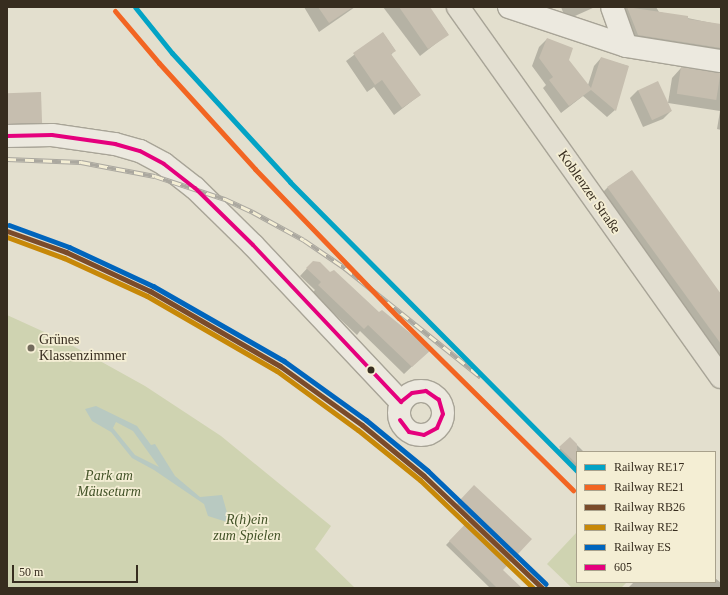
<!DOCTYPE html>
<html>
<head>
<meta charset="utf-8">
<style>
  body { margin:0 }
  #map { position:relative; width:728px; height:595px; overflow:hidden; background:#e3dfce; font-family:Georgia,serif }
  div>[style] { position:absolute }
  .green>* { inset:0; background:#cfd3b1 }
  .water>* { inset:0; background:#b8c9c1 }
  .shadow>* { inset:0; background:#0003 }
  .building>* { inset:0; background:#c6beaf; transform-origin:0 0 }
  .roads { filter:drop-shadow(1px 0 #a8a497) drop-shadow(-1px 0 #a8a497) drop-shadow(0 1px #a8a497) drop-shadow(0 -1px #a8a497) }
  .minor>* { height:22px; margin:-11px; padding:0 11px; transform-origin:11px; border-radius:11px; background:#ece9df }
  .minor>.ring { margin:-11px; padding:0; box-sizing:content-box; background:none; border:22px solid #ece9df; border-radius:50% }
  .major>* { height:22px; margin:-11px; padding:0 11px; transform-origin:11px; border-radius:11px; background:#e3dfd1 }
  .rail>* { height:4.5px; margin-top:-2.25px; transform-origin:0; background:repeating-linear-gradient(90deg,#f4eed4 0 9px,#aba89f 0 18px); box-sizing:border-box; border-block:1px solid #aba89f }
  .bus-1>* { height:4px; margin:-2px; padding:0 2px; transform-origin:2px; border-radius:2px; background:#e5007d }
  .rail-1>* { height:5px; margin:-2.5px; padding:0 2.5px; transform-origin:2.5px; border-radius:2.5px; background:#03a3c5 }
  .rail-2>* { height:5px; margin:-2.5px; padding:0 2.5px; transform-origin:2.5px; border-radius:2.5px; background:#f26522 }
  .rail-3>* { height:5px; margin:-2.5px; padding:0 2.5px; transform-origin:2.5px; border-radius:2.5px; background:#7a4b2a }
  .rail-4>* { height:5px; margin:-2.5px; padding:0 2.5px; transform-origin:2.5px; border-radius:2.5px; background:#c78808 }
  .rail-5>* { height:5px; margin:-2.5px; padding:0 2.5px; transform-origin:2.5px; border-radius:2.5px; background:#0065bd }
  .dots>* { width:11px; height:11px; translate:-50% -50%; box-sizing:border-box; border:2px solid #f4eed4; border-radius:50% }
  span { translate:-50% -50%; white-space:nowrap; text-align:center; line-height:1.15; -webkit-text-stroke:3.5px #f4eed4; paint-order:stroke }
  .street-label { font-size:14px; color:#372d1f }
  .poi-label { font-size:14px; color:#372d1f }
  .left { translate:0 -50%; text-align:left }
  .park-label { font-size:14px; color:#425227; font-style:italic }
  .frame { position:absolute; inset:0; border:8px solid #372d1f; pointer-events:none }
  .legend { position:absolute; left:576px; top:451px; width:140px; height:132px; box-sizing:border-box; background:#f4eed4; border:1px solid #a8a18c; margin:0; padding:5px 7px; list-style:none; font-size:12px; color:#372d1f }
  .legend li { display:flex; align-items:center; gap:8px; height:20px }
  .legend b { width:20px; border:1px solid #a8a18c }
  .scale { position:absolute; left:12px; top:565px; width:126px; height:18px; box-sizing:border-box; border:2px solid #372d1f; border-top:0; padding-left:5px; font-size:12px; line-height:14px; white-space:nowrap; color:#372d1f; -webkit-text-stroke:3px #f4eed4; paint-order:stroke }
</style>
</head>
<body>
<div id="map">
  <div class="green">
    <div style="clip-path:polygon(7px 315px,64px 341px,145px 386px,221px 436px,331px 526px,315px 549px,355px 588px,7px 588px)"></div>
    <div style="clip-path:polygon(577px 532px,577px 582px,627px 582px,621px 588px,572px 588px,547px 564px)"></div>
  </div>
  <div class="water">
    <div style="clip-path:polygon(evenodd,96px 406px,137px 426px,151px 445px,155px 444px,175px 476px,200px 497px,222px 495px,230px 523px,208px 516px,204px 504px,154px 470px,132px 458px,111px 432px,92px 421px,85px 409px,96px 406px,116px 422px,133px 431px,159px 467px,135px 455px,113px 428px,116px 422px)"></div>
  </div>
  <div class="shadow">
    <div style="clip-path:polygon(304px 7px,355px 7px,319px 32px)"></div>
    <div style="clip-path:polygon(383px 7px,429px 7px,448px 34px,420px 56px)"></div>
    <div style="clip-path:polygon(561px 7px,595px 7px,566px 20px)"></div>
    <div style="clip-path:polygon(617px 7px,656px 7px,659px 12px,721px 25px,721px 56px,630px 42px)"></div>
    <div style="clip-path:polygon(383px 33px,395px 50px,391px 55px,420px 95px,394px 115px,374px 87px,367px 92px,346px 61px)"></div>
    <div style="clip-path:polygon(547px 39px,588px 85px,594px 66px,601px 58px,628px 66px,615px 110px,607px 117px,583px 96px,561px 113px,543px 88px,546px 85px,532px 66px,539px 47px)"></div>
    <div style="clip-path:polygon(681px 68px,721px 75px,721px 130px,717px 129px,720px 111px,668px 103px,672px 78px)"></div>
    <div style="clip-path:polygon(638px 90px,671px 111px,663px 119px,643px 127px,630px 98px)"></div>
    <div style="clip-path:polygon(7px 94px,41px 122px,30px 133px,7px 134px)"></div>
    <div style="clip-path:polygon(631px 171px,721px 295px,721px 359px,594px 201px,607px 188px)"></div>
    <div style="clip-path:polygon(313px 262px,422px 357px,404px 374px,360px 331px,357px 335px,312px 293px,315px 290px,300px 276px)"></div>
    <div style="clip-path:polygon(570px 438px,584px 452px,577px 452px,577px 471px,557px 452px)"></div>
    <div style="clip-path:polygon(474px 487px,502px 570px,520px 588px,490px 588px,446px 545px,472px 518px,457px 504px)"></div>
    <div style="clip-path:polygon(715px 578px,721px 583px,721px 588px,628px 588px,634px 582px,715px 582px)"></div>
  </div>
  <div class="building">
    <div style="clip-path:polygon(318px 7px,353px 7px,329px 23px)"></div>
    <div style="clip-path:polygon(399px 7px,430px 7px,449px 35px,428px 49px)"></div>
    <div style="clip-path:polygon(627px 7px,688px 16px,688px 19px,721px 24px,721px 48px,638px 35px)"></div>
    <div style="clip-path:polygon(383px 32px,396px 51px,391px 54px,421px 95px,402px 108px,382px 80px,375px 85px,353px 53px)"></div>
    <div style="clip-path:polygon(547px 38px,573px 48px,569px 60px,591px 88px,601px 57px,629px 66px,616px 111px,591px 90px,569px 106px,549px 80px,553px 77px,539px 58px)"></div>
    <div style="left:681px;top:67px;width:40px;height:27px;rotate:9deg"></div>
    <div style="left:658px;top:81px;width:33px;height:22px;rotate:65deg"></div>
    <div style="left:41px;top:92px;width:31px;height:34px;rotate:88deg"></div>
    <div style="clip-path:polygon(632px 170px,721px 294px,721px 344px,607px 187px)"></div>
    <div style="clip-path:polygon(313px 261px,320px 262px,330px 272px,334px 270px,379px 312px,382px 310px,431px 350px,412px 367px,368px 325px,364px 329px,318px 285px,321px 282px,306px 268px)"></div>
    <div style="clip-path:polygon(570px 437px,577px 444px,577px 464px,559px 447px)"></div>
    <div style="clip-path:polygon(474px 485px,532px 539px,503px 570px,522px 588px,497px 588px,449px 541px,475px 514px,460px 500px)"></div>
  </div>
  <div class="roads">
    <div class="minor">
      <div style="left:509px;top:7px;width:123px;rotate:18.4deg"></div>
      <div style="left:626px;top:46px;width:96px;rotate:9deg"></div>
      <div style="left:612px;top:7px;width:41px;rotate:70.3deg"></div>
      <div style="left:7px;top:136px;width:45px;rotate:-1.3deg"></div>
      <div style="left:52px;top:135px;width:64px;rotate:8.1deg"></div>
      <div style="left:115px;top:144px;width:26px;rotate:16deg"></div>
      <div style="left:140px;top:151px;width:27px;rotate:28deg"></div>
      <div style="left:164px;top:164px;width:39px;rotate:38deg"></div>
      <div style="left:195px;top:188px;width:81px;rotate:44.5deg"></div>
      <div style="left:253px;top:245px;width:216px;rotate:46.7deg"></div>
      <div class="ring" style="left:399px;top:391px;width:22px;height:22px"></div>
    </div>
    <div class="major">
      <div style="left:458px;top:7px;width:454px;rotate:54.6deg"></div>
    </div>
  </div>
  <div class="rail">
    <div style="left:7px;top:159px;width:74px;rotate:2.3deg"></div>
    <div style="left:81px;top:162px;width:75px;rotate:10.7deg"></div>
    <div style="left:155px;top:176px;width:74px;rotate:18.2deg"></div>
    <div style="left:225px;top:199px;width:31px;rotate:25deg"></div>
    <div style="left:253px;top:212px;width:58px;rotate:28.8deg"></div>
    <div style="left:304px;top:240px;width:50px;rotate:34.3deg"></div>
    <div style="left:345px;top:268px;width:174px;rotate:38.7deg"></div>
  </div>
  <div class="bus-1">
    <div style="left:7px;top:136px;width:45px;rotate:-1.3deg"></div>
    <div style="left:52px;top:135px;width:64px;rotate:8.1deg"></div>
    <div style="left:115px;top:144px;width:26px;rotate:16deg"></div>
    <div style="left:140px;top:151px;width:27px;rotate:28deg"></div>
    <div style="left:164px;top:164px;width:39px;rotate:38deg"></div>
    <div style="left:195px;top:188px;width:81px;rotate:44.5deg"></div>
    <div style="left:253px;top:245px;width:216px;rotate:46.7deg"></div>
    <div style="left:400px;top:420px;width:15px;rotate:53deg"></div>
    <div style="left:409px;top:432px;width:15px;rotate:11deg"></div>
    <div style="left:424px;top:435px;width:15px;rotate:-28deg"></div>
    <div style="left:437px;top:428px;width:15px;rotate:-67deg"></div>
    <div style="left:443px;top:414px;width:15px;rotate:-106deg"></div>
    <div style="left:439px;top:400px;width:16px;rotate:-145deg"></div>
    <div style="left:426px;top:391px;width:14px;rotate:172deg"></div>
    <div style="left:412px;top:393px;width:14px;rotate:141deg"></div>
  </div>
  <div class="rail-1">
    <div style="left:135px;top:7px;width:59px;rotate:51.2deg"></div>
    <div style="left:172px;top:53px;width:175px;rotate:47.5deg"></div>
    <div style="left:290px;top:182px;width:407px;rotate:45.2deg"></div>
  </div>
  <div class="rail-2">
    <div style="left:115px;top:11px;width:68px;rotate:49.8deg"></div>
    <div style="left:159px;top:63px;width:143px;rotate:47.8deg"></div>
    <div style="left:255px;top:169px;width:207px;rotate:46deg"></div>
    <div style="left:399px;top:318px;width:245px;rotate:44.7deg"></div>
  </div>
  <div class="rail-3">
    <div style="left:7px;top:231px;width:63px;rotate:19.6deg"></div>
    <div style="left:66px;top:252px;width:93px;rotate:24.9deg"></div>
    <div style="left:150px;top:291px;width:150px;rotate:30deg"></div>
    <div style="left:280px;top:366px;width:101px;rotate:35.7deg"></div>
    <div style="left:362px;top:425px;width:80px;rotate:39.4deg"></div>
    <div style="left:424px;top:476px;width:163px;rotate:43.5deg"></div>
  </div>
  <div class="rail-4">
    <div style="left:7px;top:237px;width:61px;rotate:20.2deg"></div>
    <div style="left:64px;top:258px;width:91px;rotate:24.6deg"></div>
    <div style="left:147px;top:296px;width:150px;rotate:30deg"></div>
    <div style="left:277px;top:371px;width:100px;rotate:36.1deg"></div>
    <div style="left:358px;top:430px;width:80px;rotate:38.9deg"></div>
    <div style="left:420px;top:480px;width:156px;rotate:43.7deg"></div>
  </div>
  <div class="rail-5">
    <div style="left:9px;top:225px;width:64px;rotate:20.1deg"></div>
    <div style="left:69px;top:247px;width:93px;rotate:24.9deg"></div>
    <div style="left:153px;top:286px;width:151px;rotate:29.8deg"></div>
    <div style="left:284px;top:361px;width:101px;rotate:35.7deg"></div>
    <div style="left:366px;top:420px;width:80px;rotate:39.4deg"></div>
    <div style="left:428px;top:471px;width:163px;rotate:43.8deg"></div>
  </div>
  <div class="dots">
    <div style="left:31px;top:348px;background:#736b5c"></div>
    <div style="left:371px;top:370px;background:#372d1f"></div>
  </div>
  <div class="street-label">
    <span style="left:589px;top:192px;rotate:55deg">Koblenzer Straße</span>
  </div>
  <div class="poi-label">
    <span class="left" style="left:39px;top:348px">Grünes<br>Klassenzimmer</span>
  </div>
  <div class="park-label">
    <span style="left:109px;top:484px">Park am<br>Mäuseturm</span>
    <span style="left:247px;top:528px">R(h)ein<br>zum Spielen</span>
  </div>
  <div class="frame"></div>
  <ul class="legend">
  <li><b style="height:5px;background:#03a3c5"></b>Railway RE17</li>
  <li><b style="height:5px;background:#f26522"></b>Railway RE21</li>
  <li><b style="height:5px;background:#7a4b2a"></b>Railway RB26</li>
  <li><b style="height:5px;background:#c78808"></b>Railway RE2</li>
  <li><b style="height:5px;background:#0065bd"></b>Railway ES</li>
  <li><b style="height:5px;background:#e5007d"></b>605</li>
  </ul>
  <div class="scale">50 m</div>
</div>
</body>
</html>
